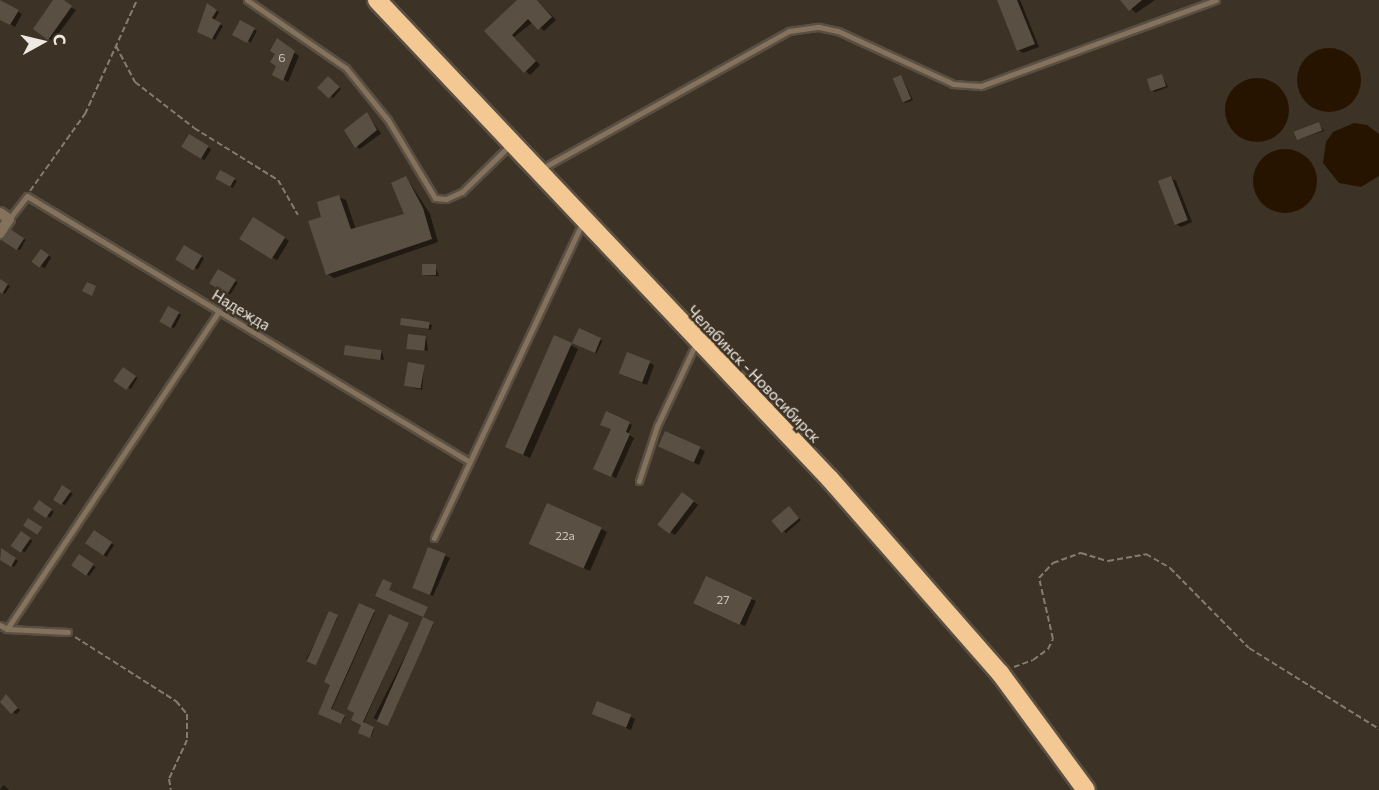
<!DOCTYPE html>
<html>
<head>
<meta charset="utf-8">
<style>
  body { margin:0 }
  #map { position:relative; width:1379px; height:790px; overflow:hidden; background:#3c3225; font-family:Commissioner,sans-serif }
  div>[style] { position:absolute }
  .water>* { inset:0; background:#271400 }
  .round { border-radius:50% }
  .shadow>* { inset:0; background:#0007; transform-origin:0 0 }
  .building>* { inset:0; background:#5a4f43; transform-origin:0 0 }
  .path>* { height:2px; margin-top:-1px; transform-origin:0; background:repeating-linear-gradient(90deg,#847c71 0 6px,transparent 0 9px) }
  .roads { filter:drop-shadow(2px 0 #594f43) drop-shadow(-2px 0 #594f43) drop-shadow(0 2px #594f43) drop-shadow(0 -2px #594f43) }
  .lane>* { height:5px; margin:-2.5px; padding:0 2.5px; transform-origin:2.5px; border-radius:2.5px; background:#84725d }
  .street>* { height:10px; margin:-5px; padding:0 5px; transform-origin:5px; border-radius:5px; background:#84725d }
  .highway>* { height:18px; margin:-9px; padding:0 9px; transform-origin:9px; border-radius:9px; background:#f4c893 }
  span { translate:-50% -50%; white-space:nowrap; text-align:center; line-height:1.15; -webkit-text-stroke:5px #3c3225; paint-order:stroke }
  .number-label { font-size:12px; color:#cac2ba }
  .number-label span { -webkit-text-stroke-width:0 }
  .street-label { font-size:15px; color:#f0e9e2 }
  .north { position:absolute; left:12px; top:12px; width:60px; height:60px; -webkit-text-stroke:4px #3c3225; paint-order:stroke; rotate:82deg; font-size:16px; font-weight:700; line-height:24px; text-align:center; color:#f0e9e2 }
  .north::after { content:''; display:block; margin:auto; width:21px; height:27px; background:#f0e9e2; clip-path:polygon(50% 0,100% 100%,50% 72%,0 100%) }
</style>
</head>
<body>
<div id="map">
  <div class="water">
    <div class="round" style="left:1297px;top:48px;width:64px;height:64px"></div>
    <div class="round" style="left:1225px;top:78px;width:64px;height:64px"></div>
    <div style="clip-path:polygon(1354px 123px,1367px 125px,1379px 134px,1379px 176px,1361px 187px,1339px 183px,1323px 163px,1326px 142px,1333px 132px)"></div>
    <div class="round" style="left:1253px;top:149px;width:64px;height:64px"></div>
  </div>
  <div class="shadow">
    <div style="clip-path:polygon(55px 0,76px 10px,53px 41px,49px 39px)"></div>
    <div style="clip-path:polygon(519px 0,537px 0,556px 20px,544px 31px,533px 22px,514px 37px,540px 65px,530px 75px,486px 31px)"></div>
    <div style="clip-path:polygon(999px 0,1020px 0,1039px 47px,1023px 53px,1018px 50px)"></div>
    <div style="clip-path:polygon(1122px 0,1155px 0,1136px 13px)"></div>
    <div style="clip-path:polygon(0 1px,22px 14px,15px 27px,0 18px)"></div>
    <div style="clip-path:polygon(208px 6px,219px 12px,214px 21px,223px 26px,215px 40px,199px 31px)"></div>
    <div style="left:240px;top:22px;width:19px;height:13px;rotate:28deg"></div>
    <div style="clip-path:polygon(277px 40px,299px 56px,288px 82px,274px 74px,278px 65px)"></div>
    <div style="clip-path:polygon(901px 76px,913px 100px,906px 103px,903px 102px)"></div>
    <div style="clip-path:polygon(1162px 76px,1168px 87px,1155px 92px,1152px 90px)"></div>
    <div style="clip-path:polygon(331px 80px,341px 89px,333px 98px,320px 88px)"></div>
    <div style="left:367px;top:114px;width:24px;height:27px;rotate:54deg"></div>
    <div style="clip-path:polygon(1319px 124px,1324px 131px,1298px 139px)"></div>
    <div style="left:190px;top:136px;width:25px;height:13px;rotate:32deg"></div>
    <div style="left:220px;top:172px;width:19px;height:8px;rotate:28deg"></div>
    <div style="clip-path:polygon(406px 177px,430px 214px,438px 242px,334px 278px,328px 274px,322px 218px,339px 197px,346px 200px,356px 230px,408px 214px)"></div>
    <div style="clip-path:polygon(1171px 178px,1176px 181px,1192px 222px,1181px 227px,1176px 224px)"></div>
    <div style="left:253px;top:219px;width:42px;height:23px;rotate:31deg"></div>
    <div style="left:10px;top:231px;width:18px;height:12px;rotate:29deg"></div>
    <div style="left:184px;top:247px;width:23px;height:13px;rotate:29deg"></div>
    <div style="left:41px;top:251px;width:12px;height:13px;rotate:31deg"></div>
    <div style="clip-path:polygon(435px 266px,439px 276px,424px 275px)"></div>
    <div style="left:219px;top:271px;width:22px;height:14px;rotate:32deg"></div>
    <div style="clip-path:polygon(0 280px,10px 286px,5px 294px,0 291px)"></div>
    <div style="left:168px;top:308px;width:15px;height:15px;rotate:28deg"></div>
    <div style="clip-path:polygon(401px 324px,429px 324px,432px 325px,431px 330px)"></div>
    <div style="left:580px;top:330px;width:25px;height:14px;rotate:26deg"></div>
    <div style="clip-path:polygon(426px 337px,428px 351px,408px 348px)"></div>
    <div style="clip-path:polygon(555px 337px,578px 349px,530px 458px,513px 450px)"></div>
    <div style="clip-path:polygon(382px 351px,384px 360px,345px 354px)"></div>
    <div style="clip-path:polygon(628px 354px,654px 365px,647px 385px,625px 376px)"></div>
    <div style="clip-path:polygon(424px 367px,422px 390px,407px 386px)"></div>
    <div style="left:123px;top:369px;width:17px;height:13px;rotate:31deg"></div>
    <div style="clip-path:polygon(607px 413px,632px 425px,628px 434px,634px 438px,616px 478px,600px 471px,613px 428px)"></div>
    <div style="clip-path:polygon(666px 433px,705px 451px,699px 465px,665px 449px)"></div>
    <div style="left:63px;top:487px;width:12px;height:14px;rotate:35deg"></div>
    <div style="clip-path:polygon(688px 497px,698px 505px,675px 535px,659px 525px)"></div>
    <div style="left:39px;top:502px;width:18px;height:7px;rotate:34deg"></div>
    <div style="clip-path:polygon(790px 508px,801px 520px,786px 533px,783px 531px)"></div>
    <div style="clip-path:polygon(601px 529px,607px 532px,590px 571px,537px 547px)"></div>
    <div style="left:94px;top:532px;width:24px;height:14px;rotate:33deg"></div>
    <div style="left:21px;top:533px;width:14px;height:14px;rotate:34deg"></div>
    <div style="clip-path:polygon(1px 550px,18px 561px,14px 567px,0 558px)"></div>
    <div style="left:80px;top:556px;width:19px;height:11px;rotate:35deg"></div>
    <div style="clip-path:polygon(445px 556px,450px 558px,433px 596px,417px 589px)"></div>
    <div style="clip-path:polygon(751px 599px,756px 601px,745px 626px,701px 606px)"></div>
    <div style="clip-path:polygon(360px 605px,375px 612px,331px 711px,345px 717px,342px 723px,320px 713px)"></div>
    <div style="left:330px;top:613px;width:9px;height:52px;rotate:27deg"></div>
    <div style="left:424px;top:619px;width:11px;height:111px;rotate:27deg"></div>
    <div style="clip-path:polygon(408px 624px,363px 724px,374px 729px,371px 737px,360px 732px,363px 725px,356px 712px)"></div>
    <div style="left:6px;top:696px;width:20px;height:6px;rotate:45deg"></div>
    <div style="clip-path:polygon(598px 703px,635px 719px,631px 730px,598px 716px)"></div>
    <div style="clip-path:polygon(3px 785px,6px 787px,9px 790px,0 790px)"></div>
  </div>
  <div class="building">
    <div style="clip-path:polygon(0 0,19px 10px,10px 25px,0 20px)"></div>
    <div style="clip-path:polygon(53px 0,64px 0,72px 6px,48px 40px,33px 29px)"></div>
    <div style="clip-path:polygon(517px 0,537px 0,552px 17px,538px 30px,528px 19px,512px 35px,536px 61px,524px 73px,484px 31px)"></div>
    <div style="clip-path:polygon(997px 0,1017px 0,1035px 44px,1017px 51px)"></div>
    <div style="clip-path:polygon(1120px 0,1142px 0,1129px 11px)"></div>
    <div style="clip-path:polygon(207px 3px,217px 10px,212px 18px,221px 23px,212px 39px,197px 32px)"></div>
    <div style="left:240px;top:20px;width:17px;height:17px;rotate:28deg"></div>
    <div style="clip-path:polygon(277px 38px,295px 51px,283px 81px,272px 75px,276px 66px,270px 62px,275px 54px,270px 51px)"></div>
    <div style="left:1162px;top:74px;width:13px;height:16px;rotate:72deg"></div>
    <div style="left:901px;top:75px;width:26px;height:9px;rotate:67deg"></div>
    <div style="left:328px;top:76px;width:16px;height:16px;rotate:43deg"></div>
    <div style="clip-path:polygon(367px 112px,377px 130px,355px 148px,344px 130px)"></div>
    <div style="left:1319px;top:122px;width:9px;height:27px;rotate:69deg"></div>
    <div style="left:189px;top:134px;width:23px;height:15px;rotate:31deg"></div>
    <div style="left:220px;top:170px;width:17px;height:10px;rotate:28deg"></div>
    <div style="clip-path:polygon(406px 176px,423px 208px,432px 239px,326px 275px,308px 221px,321px 217px,317px 202px,339px 195px,351px 229px,404px 214px,391px 183px)"></div>
    <div style="left:1171px;top:176px;width:47px;height:14px;rotate:69deg"></div>
    <div style="left:253px;top:217px;width:38px;height:26px;rotate:32deg"></div>
    <div style="left:10px;top:229px;width:17px;height:14px;rotate:33deg"></div>
    <div style="left:184px;top:245px;width:21px;height:17px;rotate:31deg"></div>
    <div style="left:41px;top:249px;width:10px;height:16px;rotate:37deg"></div>
    <div style="left:436px;top:264px;width:11px;height:14px;rotate:90deg"></div>
    <div style="left:218px;top:269px;width:21px;height:17px;rotate:31deg"></div>
    <div style="clip-path:polygon(0 279px,8px 284px,2px 294px,0 292px)"></div>
    <div style="clip-path:polygon(87px 282px,96px 286px,92px 296px,82px 291px)"></div>
    <div style="left:168px;top:306px;width:13px;height:18px;rotate:29deg"></div>
    <div style="left:401px;top:318px;width:29px;height:7px;rotate:8deg"></div>
    <div style="clip-path:polygon(579px 328px,601px 338px,595px 353px,572px 343px,523px 455px,505px 447px,554px 335px,572px 343px)"></div>
    <div style="left:408px;top:334px;width:18px;height:15px;rotate:6deg"></div>
    <div style="left:345px;top:345px;width:37px;height:10px;rotate:8deg"></div>
    <div style="left:627px;top:352px;width:25px;height:23px;rotate:21deg"></div>
    <div style="left:408px;top:362px;width:17px;height:24px;rotate:10deg"></div>
    <div style="left:123px;top:367px;width:16px;height:17px;rotate:35deg"></div>
    <div style="clip-path:polygon(606px 411px,630px 422px,626px 432px,630px 434px,611px 477px,593px 469px,611px 429px,600px 425px)"></div>
    <div style="left:665px;top:431px;width:39px;height:17px;rotate:24deg"></div>
    <div style="clip-path:polygon(62px 485px,71px 491px,61px 505px,53px 500px)"></div>
    <div style="left:682px;top:492px;width:15px;height:41px;rotate:37deg"></div>
    <div style="left:39px;top:500px;width:16px;height:11px;rotate:35deg"></div>
    <div style="left:547px;top:503px;width:60px;height:45px;rotate:24deg"></div>
    <div style="left:789px;top:506px;width:16px;height:23px;rotate:50deg"></div>
    <div style="left:28px;top:518px;width:17px;height:9px;rotate:33deg"></div>
    <div style="left:94px;top:530px;width:22px;height:16px;rotate:34deg"></div>
    <div style="left:21px;top:531px;width:12px;height:18px;rotate:35deg"></div>
    <div style="left:428px;top:547px;width:19px;height:44px;rotate:21deg"></div>
    <div style="clip-path:polygon(1px 548px,16px 558px,11px 567px,0 560px)"></div>
    <div style="left:79px;top:554px;width:18px;height:14px;rotate:34deg"></div>
    <div style="left:706px;top:576px;width:51px;height:30px;rotate:25deg"></div>
    <div style="clip-path:polygon(383px 579px,392px 583px,389px 590px,428px 607px,423px 617px,375px 596px)"></div>
    <div style="clip-path:polygon(359px 603px,375px 610px,331px 709px,345px 715px,341px 724px,318px 714px,330px 685px,324px 682px)"></div>
    <div style="left:329px;top:611px;width:10px;height:55px;rotate:24deg"></div>
    <div style="clip-path:polygon(389px 614px,409px 623px,363px 722px,374px 727px,370px 738px,358px 733px,361px 725px,351px 720px,354px 713px,347px 709px)"></div>
    <div style="left:423px;top:617px;width:12px;height:114px;rotate:24deg"></div>
    <div style="clip-path:polygon(6px 694px,18px 708px,11px 714px,0 702px)"></div>
    <div style="left:597px;top:701px;width:37px;height:14px;rotate:22deg"></div>
  </div>
  <div class="path">
    <div style="left:116px;top:46px;width:41px;rotate:62.2deg"></div>
    <div style="left:135px;top:82px;width:75px;rotate:37.9deg"></div>
    <div style="left:194px;top:128px;width:99px;rotate:31.8deg"></div>
    <div style="left:278px;top:180px;width:40px;rotate:60.3deg"></div>
    <div style="left:30px;top:191px;width:95px;rotate:-54.5deg"></div>
    <div style="left:85px;top:114px;width:125px;rotate:-65.5deg"></div>
    <div style="left:75px;top:637px;width:120px;rotate:32.4deg"></div>
    <div style="left:176px;top:701px;width:17px;rotate:50deg"></div>
    <div style="left:187px;top:714px;width:26px;rotate:90deg"></div>
    <div style="left:187px;top:740px;width:43px;rotate:114.8deg"></div>
    <div style="left:169px;top:779px;width:11px;rotate:80deg"></div>
    <div style="left:1014px;top:667px;width:20px;rotate:-20deg"></div>
    <div style="left:1033px;top:660px;width:19px;rotate:-36deg"></div>
    <div style="left:1048px;top:649px;width:11px;rotate:-63deg"></div>
    <div style="left:1053px;top:639px;width:63px;rotate:-102.9deg"></div>
    <div style="left:1039px;top:578px;width:21px;rotate:-47deg"></div>
    <div style="left:1053px;top:563px;width:30px;rotate:-20deg"></div>
    <div style="left:1081px;top:553px;width:28px;rotate:17deg"></div>
    <div style="left:1108px;top:561px;width:39px;rotate:-10deg"></div>
    <div style="left:1146px;top:554px;width:28px;rotate:30deg"></div>
    <div style="left:1170px;top:568px;width:112px;rotate:45.4deg"></div>
    <div style="left:1249px;top:648px;width:153px;rotate:31.9deg"></div>
  </div>
  <div class="roads">
    <div class="lane">
      <div style="left:247px;top:0;width:120px;rotate:34.5deg"></div>
      <div style="left:346px;top:68px;width:67px;rotate:51.1deg"></div>
      <div style="left:388px;top:120px;width:91px;rotate:58.9deg"></div>
      <div style="left:435px;top:198px;width:11px;rotate:5deg"></div>
      <div style="left:446px;top:199px;width:17px;rotate:-24deg"></div>
      <div style="left:462px;top:192px;width:67px;rotate:-44.4deg"></div>
      <div style="left:541px;top:169px;width:284px;rotate:-29.1deg"></div>
      <div style="left:789px;top:31px;width:30px;rotate:-8deg"></div>
      <div style="left:819px;top:27px;width:19px;rotate:12deg"></div>
      <div style="left:838px;top:31px;width:127px;rotate:24.7deg"></div>
      <div style="left:953px;top:84px;width:28px;rotate:4deg"></div>
      <div style="left:981px;top:86px;width:250px;rotate:-20.1deg"></div>
      <div style="left:9px;top:219px;width:29px;rotate:-52deg"></div>
      <div style="left:27px;top:196px;width:514px;rotate:31deg"></div>
      <div style="left:639px;top:481px;width:58px;rotate:-71.9deg"></div>
      <div style="left:657px;top:426px;width:92px;rotate:-64.8deg"></div>
      <div style="left:434px;top:538px;width:349px;rotate:-64.8deg"></div>
      <div style="left:0;top:625px;width:8px;rotate:30deg"></div>
      <div style="left:7px;top:629px;width:61px;rotate:2.8deg"></div>
      <div style="left:7px;top:629px;width:382px;rotate:-56.3deg"></div>
    </div>
    <div class="street">
      <div style="left:0;top:213px;width:11px;rotate:34deg"></div>
      <div style="left:9px;top:219px;width:17px;rotate:123deg"></div>
    </div>
    <div class="highway">
      <div style="left:377px;top:0;width:659px;rotate:46.6deg"></div>
      <div style="left:830px;top:479px;width:258px;rotate:48.8deg"></div>
      <div style="left:1000px;top:673px;width:145px;rotate:53.7deg"></div>
    </div>
  </div>
  <div class="number-label">
    <span style="left:282px;top:58px">6</span>
    <span style="left:565px;top:536px">22а</span>
    <span style="left:723px;top:600px">27</span>
  </div>
  <div class="street-label">
    <span style="left:241px;top:310px;rotate:31deg">Надежда</span>
    <span style="left:754px;top:374px;rotate:46deg">Челябинск - Новосибирск</span>
  </div>
  <div class="north">С</div>
</div>
</body>
</html>
